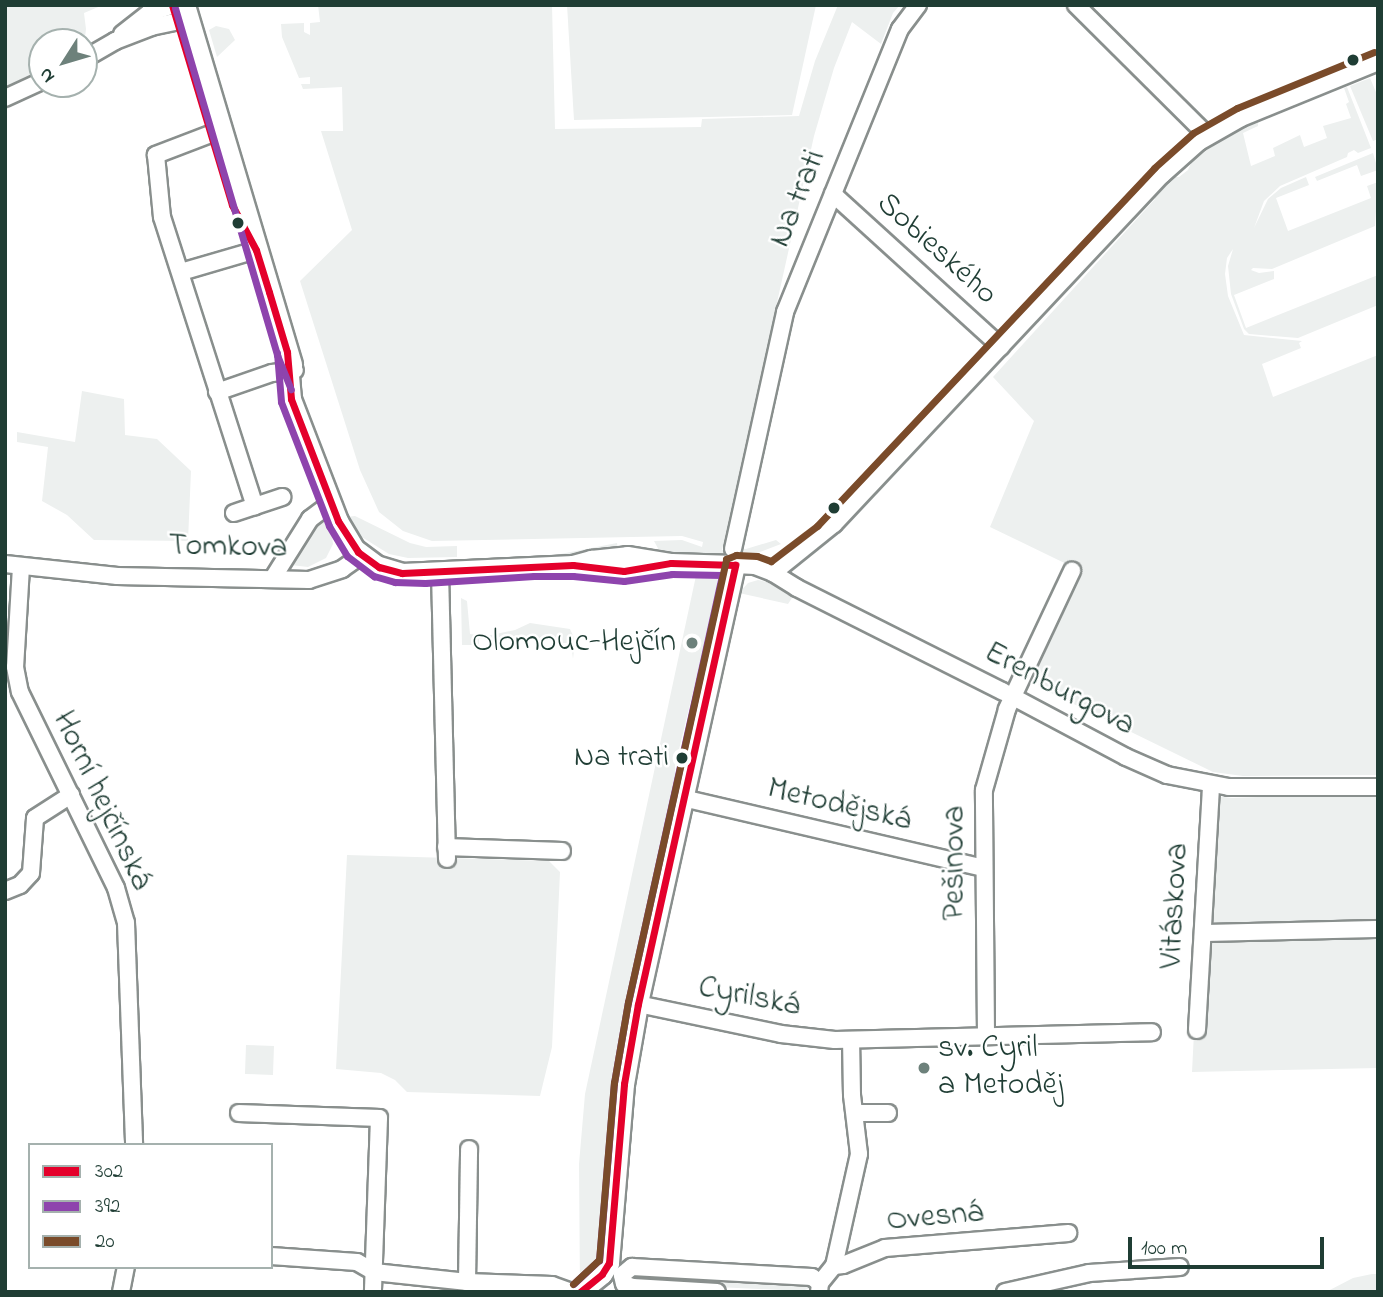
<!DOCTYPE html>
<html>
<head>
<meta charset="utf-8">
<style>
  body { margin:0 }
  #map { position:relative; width:1383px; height:1297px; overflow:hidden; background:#fff; font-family:"Indie Flower",sans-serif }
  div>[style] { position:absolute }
  .built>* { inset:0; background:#edf0ef; transform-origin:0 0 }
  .roads { filter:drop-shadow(2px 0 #898f8d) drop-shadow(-2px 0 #898f8d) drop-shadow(0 2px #898f8d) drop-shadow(0 -2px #898f8d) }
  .minor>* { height:16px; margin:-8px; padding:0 8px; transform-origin:8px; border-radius:8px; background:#fff }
  .major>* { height:19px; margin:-9.5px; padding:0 9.5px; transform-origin:9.5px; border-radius:9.5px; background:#fff }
  .bus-1>* { height:7px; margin:-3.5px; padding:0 3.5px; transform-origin:3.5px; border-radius:3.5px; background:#e4002b }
  .bus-2>* { height:7px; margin:-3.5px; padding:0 3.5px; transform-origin:3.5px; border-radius:3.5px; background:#8e44ad }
  .bus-3>* { height:7px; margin:-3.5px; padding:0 3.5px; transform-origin:3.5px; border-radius:3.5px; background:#7a4b2a }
  .dots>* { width:19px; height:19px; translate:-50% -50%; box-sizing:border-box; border:4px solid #fff; border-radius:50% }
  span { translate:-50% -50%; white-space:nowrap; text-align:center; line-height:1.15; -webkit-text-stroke:5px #fff; paint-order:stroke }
  .bus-label { font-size:30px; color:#1f3d34 }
  .right { translate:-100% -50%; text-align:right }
  .street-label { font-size:32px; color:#1f3d34 }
  .poi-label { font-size:32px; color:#1f3d34 }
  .left { translate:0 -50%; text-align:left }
  .frame { position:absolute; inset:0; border:7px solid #1f3d34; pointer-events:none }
  .legend { position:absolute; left:28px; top:1143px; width:245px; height:126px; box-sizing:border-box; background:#fff; border:2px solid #a5b1ae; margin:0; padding:9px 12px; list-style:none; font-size:21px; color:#1f3d34 }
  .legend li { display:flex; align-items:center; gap:14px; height:35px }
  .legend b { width:35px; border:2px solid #a5b1ae }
  .north { position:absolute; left:28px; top:28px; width:70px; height:70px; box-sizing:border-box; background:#fff; border:2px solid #a5b1ae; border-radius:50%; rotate:233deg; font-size:19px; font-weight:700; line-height:28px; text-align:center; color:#1f3d34 }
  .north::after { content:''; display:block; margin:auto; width:24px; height:32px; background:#6d817b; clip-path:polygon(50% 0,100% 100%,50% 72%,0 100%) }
  .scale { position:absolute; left:1128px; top:1237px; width:196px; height:32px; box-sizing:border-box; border:4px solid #1f3d34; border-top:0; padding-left:9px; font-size:21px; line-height:24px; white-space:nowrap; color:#1f3d34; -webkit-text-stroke:5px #fff; paint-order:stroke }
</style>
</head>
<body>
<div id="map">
  <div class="built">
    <div style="clip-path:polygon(5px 5px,103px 5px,84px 13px,86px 29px,84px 46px,84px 42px,42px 42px,42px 70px,5px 87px)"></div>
    <div style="clip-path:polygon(318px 5px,552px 5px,555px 129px,701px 127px,702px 119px,799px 116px,815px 61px,838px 5px,900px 5px,893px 13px,881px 44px,852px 22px,834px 68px,814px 136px,722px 550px,746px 549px,776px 540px,781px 544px,757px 553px,720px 557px,715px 601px,675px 766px,676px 790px,599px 1254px,600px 1290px,611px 1292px,580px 1292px,579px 1164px,585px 1094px,700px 557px,660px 552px,654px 541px,682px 540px,702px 547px,703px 542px,682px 536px,432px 541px,403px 531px,379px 512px,360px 470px,300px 281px,352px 230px,321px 131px,343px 131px,342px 87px,303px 89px,301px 84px,310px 84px,310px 77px,299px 78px,282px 37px,281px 24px,304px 23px,304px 32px,310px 35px,310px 23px,320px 22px)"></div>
    <div style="clip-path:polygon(567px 5px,816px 5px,792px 115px,574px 120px)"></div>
    <div style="clip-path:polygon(216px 26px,229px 29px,235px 40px,217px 57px,209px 30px)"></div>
    <div style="clip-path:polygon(1370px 78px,1378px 97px,1378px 139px,1373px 141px,1350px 86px)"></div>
    <div style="clip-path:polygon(1347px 87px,1371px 148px,1358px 153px,1354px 150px,1348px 153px,1347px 157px,1280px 186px,1264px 201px,1254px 228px,1268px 199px,1281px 188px,1306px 177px,1309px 185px,1276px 198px,1288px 231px,1371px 198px,1367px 186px,1378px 182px,1375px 226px,1272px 269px,1253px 268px,1251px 270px,1259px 273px,1274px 271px,1274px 279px,1234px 295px,1246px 328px,1378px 275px,1378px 305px,1298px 338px,1249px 334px,1244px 329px,1231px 294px,1228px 266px,1233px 249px,1227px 258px,1225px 274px,1228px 296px,1244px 335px,1302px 341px,1299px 343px,1301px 348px,1262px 364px,1273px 397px,1378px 355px,1378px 775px,1243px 776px,1213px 772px,1039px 687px,1035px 674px,1083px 572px,990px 527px,1034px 421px,993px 377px,1155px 199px,1153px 196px,1172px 177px,1179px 177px,1188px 170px,1192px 161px,1223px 138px,1261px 119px,1253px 124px,1258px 123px,1258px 126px,1243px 133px,1251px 166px,1275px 156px,1273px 148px,1300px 135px,1304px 147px,1327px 138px,1323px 126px,1351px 118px,1346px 104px,1349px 102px,1344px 88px)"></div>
    <div style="clip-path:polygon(1373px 153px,1378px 170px,1361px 176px,1357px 165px,1317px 181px,1315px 177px)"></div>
    <div style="clip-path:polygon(82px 391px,124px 399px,125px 435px,157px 439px,191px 471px,188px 541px,94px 540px,67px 515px,42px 501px,48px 447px,17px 442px,17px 432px,75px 442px)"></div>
    <div style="clip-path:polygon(355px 516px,410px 543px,426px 547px,457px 546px,457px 557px,408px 558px,389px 554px,357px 534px,346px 517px)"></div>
    <div style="clip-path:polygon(330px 522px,333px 544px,326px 558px,308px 567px,291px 565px,289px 561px,314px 524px)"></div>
    <div style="left:617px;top:543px;width:10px;height:156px;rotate:79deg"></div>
    <div style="clip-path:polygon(758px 580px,767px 582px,794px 595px,788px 604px,739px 593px,748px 583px)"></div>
    <div style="clip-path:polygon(461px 598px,467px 601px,470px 634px,486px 636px,515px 630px,530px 623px,570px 629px,575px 640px,573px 659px,571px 643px,559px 643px,559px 638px,479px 639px,479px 645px,462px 645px)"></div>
    <div style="clip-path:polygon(1339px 794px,1378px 794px,1378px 1068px,1192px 1072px,1206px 795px,1232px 798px)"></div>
    <div style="clip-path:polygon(347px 855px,549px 861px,560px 872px,552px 1047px,540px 1096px,407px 1092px,395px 1080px,381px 1073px,336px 1069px)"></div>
    <div style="left:246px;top:1045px;width:28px;height:29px;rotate:2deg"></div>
    <div style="clip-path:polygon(1372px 1274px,1378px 1274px,1376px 1292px,1326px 1292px,1353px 1278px)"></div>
    <div style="clip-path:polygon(628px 1275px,809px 1284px,810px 1288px,802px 1291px,632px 1283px)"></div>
  </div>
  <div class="roads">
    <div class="minor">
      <div style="left:1076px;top:5px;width:186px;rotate:44.8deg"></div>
      <div style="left:122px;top:34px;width:34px;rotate:-38deg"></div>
      <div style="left:149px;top:13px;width:25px;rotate:-18deg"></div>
      <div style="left:84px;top:59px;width:36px;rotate:-30deg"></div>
      <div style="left:115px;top:41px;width:39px;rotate:-21deg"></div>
      <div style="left:151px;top:27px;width:39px;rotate:-12deg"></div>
      <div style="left:5px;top:98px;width:41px;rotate:-24.7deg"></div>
      <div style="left:221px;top:130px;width:70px;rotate:159deg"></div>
      <div style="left:156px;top:155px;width:62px;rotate:84.5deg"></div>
      <div style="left:162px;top:217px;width:304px;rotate:72.2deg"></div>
      <div style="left:833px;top:194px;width:227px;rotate:42.3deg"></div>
      <div style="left:181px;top:272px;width:78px;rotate:-16.3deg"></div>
      <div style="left:217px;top:392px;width:58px;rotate:-19.1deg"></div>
      <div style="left:272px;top:373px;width:23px;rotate:-7deg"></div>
      <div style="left:234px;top:513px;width:51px;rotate:-18.4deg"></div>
      <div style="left:733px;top:549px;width:243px;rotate:-77.6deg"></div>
      <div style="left:785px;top:312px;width:305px;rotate:-67.9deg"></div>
      <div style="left:900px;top:29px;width:30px;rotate:-53deg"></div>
      <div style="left:5px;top:564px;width:113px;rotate:6.1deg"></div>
      <div style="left:117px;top:576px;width:192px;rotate:1.2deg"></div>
      <div style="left:309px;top:580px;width:35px;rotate:-18deg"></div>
      <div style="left:342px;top:569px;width:24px;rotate:-35deg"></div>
      <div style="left:735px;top:565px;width:20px;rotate:3deg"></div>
      <div style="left:755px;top:566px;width:19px;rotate:21deg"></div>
      <div style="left:773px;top:573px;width:28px;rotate:32deg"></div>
      <div style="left:797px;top:588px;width:229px;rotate:26.7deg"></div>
      <div style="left:1002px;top:691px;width:140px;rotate:28deg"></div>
      <div style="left:1126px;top:757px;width:45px;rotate:23.7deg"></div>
      <div style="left:1167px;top:775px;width:63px;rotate:11deg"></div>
      <div style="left:1229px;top:787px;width:149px"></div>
      <div style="left:21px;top:567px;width:100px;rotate:93.4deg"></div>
      <div style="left:15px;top:667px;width:25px;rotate:79deg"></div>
      <div style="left:20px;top:692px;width:218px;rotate:63.9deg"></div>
      <div style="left:116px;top:888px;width:36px;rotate:74deg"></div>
      <div style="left:126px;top:923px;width:222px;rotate:87.9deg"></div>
      <div style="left:440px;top:572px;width:287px;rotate:88.6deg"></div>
      <div style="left:773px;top:573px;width:78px;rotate:-38.8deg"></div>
      <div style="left:834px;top:524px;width:479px;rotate:-46.8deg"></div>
      <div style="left:1162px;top:175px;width:50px;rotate:-41.7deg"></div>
      <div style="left:1199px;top:142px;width:48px;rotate:-29.7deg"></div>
      <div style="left:1241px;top:118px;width:148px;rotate:-22.2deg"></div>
      <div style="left:273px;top:578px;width:70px;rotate:-57.9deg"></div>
      <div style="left:310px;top:519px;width:26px;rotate:-37deg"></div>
      <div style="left:683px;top:798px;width:308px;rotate:13.1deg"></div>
      <div style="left:446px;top:847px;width:116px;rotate:2deg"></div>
      <div style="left:5px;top:891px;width:16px;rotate:-22deg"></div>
      <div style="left:20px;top:885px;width:16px;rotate:-47deg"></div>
      <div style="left:31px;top:873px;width:55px;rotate:-85.8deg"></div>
      <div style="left:35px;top:818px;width:43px;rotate:-32.6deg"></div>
      <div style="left:1203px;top:933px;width:175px;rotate:-1.3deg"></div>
      <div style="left:638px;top:1004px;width:146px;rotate:11.8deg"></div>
      <div style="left:781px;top:1034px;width:54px;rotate:6.3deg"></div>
      <div style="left:835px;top:1040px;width:317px;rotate:-1.4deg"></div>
      <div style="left:1197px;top:1030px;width:245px;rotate:-86.7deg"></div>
      <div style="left:986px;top:1034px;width:244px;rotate:-90.5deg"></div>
      <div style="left:984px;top:790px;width:84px;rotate:-74.1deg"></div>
      <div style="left:1007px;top:709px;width:153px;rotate:-64.8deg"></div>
      <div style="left:239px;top:1113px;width:140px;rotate:2deg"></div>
      <div style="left:379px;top:1118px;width:174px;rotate:92deg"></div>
      <div style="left:855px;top:1113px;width:33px"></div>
      <div style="left:271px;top:1256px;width:86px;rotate:4deg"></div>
      <div style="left:357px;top:1262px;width:20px;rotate:30deg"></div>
      <div style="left:374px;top:1272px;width:94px;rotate:6.1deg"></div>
      <div style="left:467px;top:1282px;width:85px;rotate:2deg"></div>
      <div style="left:552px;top:1285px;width:20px;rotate:20deg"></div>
      <div style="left:834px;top:1266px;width:9px;rotate:-6deg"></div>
      <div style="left:843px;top:1265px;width:45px;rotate:-22deg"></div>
      <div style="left:885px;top:1248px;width:184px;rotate:-4.7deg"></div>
      <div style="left:467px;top:1282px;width:133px;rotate:-89.1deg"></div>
      <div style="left:820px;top:1283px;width:22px;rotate:-51deg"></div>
      <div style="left:834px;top:1266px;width:115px;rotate:-77.4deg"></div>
      <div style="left:859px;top:1154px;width:59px;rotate:-96.8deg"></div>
      <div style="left:852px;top:1095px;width:55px;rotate:-91deg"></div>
      <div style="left:121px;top:1292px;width:25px;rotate:-79deg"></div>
      <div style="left:717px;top:1292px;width:84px;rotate:-176.6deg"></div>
      <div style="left:633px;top:1287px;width:9px;rotate:-162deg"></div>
      <div style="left:624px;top:1284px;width:9px;rotate:-103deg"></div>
      <div style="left:622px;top:1275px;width:13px;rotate:-39deg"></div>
      <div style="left:632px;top:1267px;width:180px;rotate:3.2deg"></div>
      <div style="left:812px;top:1277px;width:10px;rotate:37deg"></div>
      <div style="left:820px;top:1283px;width:9px;rotate:96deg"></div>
      <div style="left:1005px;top:1292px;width:86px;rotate:-12.7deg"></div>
      <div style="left:1089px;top:1273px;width:91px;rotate:-3.8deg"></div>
    </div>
    <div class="major">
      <div style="left:185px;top:5px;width:375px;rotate:73.4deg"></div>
      <div style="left:287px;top:352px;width:47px;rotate:85.1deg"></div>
      <div style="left:291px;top:399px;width:131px;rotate:68.9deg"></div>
      <div style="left:338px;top:521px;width:33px;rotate:59deg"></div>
      <div style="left:355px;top:549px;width:26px;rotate:37deg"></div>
      <div style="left:376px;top:565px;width:27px;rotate:17deg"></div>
      <div style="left:402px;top:573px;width:171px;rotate:-2.7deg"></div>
      <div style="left:573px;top:565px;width:51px;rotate:6.7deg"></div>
      <div style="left:624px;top:571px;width:36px;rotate:-9deg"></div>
      <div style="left:573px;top:565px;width:19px;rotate:-16deg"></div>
      <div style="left:591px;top:560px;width:36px;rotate:-6deg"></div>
      <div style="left:627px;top:556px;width:45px;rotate:9deg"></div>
      <div style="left:671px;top:563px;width:64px;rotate:1.8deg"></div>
      <div style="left:735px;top:565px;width:450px;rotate:102.5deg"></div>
      <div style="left:638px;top:1004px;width:81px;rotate:99.9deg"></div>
      <div style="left:624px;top:1084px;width:180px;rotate:94.8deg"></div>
      <div style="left:609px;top:1263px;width:13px;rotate:122deg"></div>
      <div style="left:602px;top:1274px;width:28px;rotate:141deg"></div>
    </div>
  </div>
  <div class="bus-1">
    <div style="left:172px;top:5px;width:209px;rotate:73.3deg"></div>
    <div style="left:232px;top:205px;width:51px;rotate:61.9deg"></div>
    <div style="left:256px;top:250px;width:44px;rotate:72.8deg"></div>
    <div style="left:269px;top:292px;width:63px;rotate:73.3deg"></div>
    <div style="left:287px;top:352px;width:47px;rotate:85.1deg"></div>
    <div style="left:291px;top:399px;width:131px;rotate:68.9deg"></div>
    <div style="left:338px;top:521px;width:37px;rotate:57deg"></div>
    <div style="left:358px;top:552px;width:26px;rotate:36deg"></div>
    <div style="left:379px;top:567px;width:24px;rotate:15deg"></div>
    <div style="left:402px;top:573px;width:171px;rotate:-2.7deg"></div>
    <div style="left:573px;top:565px;width:51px;rotate:6.7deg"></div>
    <div style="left:624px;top:571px;width:48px;rotate:-9.7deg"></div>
    <div style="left:671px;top:563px;width:64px;rotate:1.8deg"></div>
    <div style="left:580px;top:1292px;width:28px;rotate:-39deg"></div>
    <div style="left:602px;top:1274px;width:13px;rotate:-58deg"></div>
    <div style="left:609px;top:1263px;width:180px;rotate:-85.2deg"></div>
    <div style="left:624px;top:1084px;width:81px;rotate:-80.1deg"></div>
    <div style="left:638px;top:1004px;width:450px;rotate:-77.5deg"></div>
  </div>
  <div class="bus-2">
    <div style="left:175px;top:8px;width:362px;rotate:73.6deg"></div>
    <div style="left:277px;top:355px;width:37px;rotate:68deg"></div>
    <div style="left:277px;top:353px;width:49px;rotate:85.3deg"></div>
    <div style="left:281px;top:402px;width:133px;rotate:68.8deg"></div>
    <div style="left:329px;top:526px;width:35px;rotate:59deg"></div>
    <div style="left:347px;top:556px;width:34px;rotate:37deg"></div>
    <div style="left:374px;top:576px;width:22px;rotate:16deg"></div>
    <div style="left:395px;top:582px;width:30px;rotate:2deg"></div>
    <div style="left:425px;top:583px;width:109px;rotate:-3.7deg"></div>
    <div style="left:534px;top:576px;width:39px"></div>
    <div style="left:573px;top:576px;width:51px;rotate:5.6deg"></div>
    <div style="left:624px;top:581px;width:49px;rotate:-8.3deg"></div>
    <div style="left:672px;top:574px;width:50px;rotate:1.1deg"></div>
    <div style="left:722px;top:575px;width:437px;rotate:102.4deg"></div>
    <div style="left:628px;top:1002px;width:82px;rotate:99.8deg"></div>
    <div style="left:614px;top:1083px;width:178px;rotate:94.8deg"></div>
    <div style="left:599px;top:1260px;width:35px;rotate:137deg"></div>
  </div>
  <div class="bus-3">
    <div style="left:573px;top:1284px;width:35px;rotate:-43deg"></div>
    <div style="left:599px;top:1260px;width:178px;rotate:-85.2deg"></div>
    <div style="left:614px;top:1083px;width:82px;rotate:-80.2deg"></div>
    <div style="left:628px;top:1002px;width:454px;rotate:-77.5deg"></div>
    <div style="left:726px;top:559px;width:11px;rotate:-22deg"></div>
    <div style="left:736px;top:555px;width:21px;rotate:3deg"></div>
    <div style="left:757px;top:556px;width:15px;rotate:20deg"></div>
    <div style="left:771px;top:561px;width:58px;rotate:-37.3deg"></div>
    <div style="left:817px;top:526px;width:492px;rotate:-46.7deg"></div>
    <div style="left:1154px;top:168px;width:52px;rotate:-41.9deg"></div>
    <div style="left:1193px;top:133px;width:51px;rotate:-29.6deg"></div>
    <div style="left:1237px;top:108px;width:148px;rotate:-22.2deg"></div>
  </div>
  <div class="dots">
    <div style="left:1353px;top:60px;background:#1f3d34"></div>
    <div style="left:238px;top:223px;background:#1f3d34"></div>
    <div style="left:834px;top:508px;background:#1f3d34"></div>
    <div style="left:692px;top:643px;background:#6d817b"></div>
    <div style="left:682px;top:758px;background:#1f3d34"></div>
    <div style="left:924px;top:1068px;background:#6d817b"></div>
  </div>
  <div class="bus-label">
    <span class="right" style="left:669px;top:758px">Na trati</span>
  </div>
  <div class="street-label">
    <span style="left:799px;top:199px;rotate:-68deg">Na trati</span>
    <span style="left:936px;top:250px;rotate:42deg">Sobieského</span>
    <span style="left:228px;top:548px;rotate:1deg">Tomkova</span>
    <span style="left:1059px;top:690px;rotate:28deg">Erenburgova</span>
    <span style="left:101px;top:801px;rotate:65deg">Horní hejčínská</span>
    <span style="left:839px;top:806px;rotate:13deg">Metodějská</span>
    <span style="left:956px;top:863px;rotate:-90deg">Pešinova</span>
    <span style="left:1176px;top:906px;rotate:-87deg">Vitáskova</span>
    <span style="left:749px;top:998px;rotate:11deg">Cyrilská</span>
    <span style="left:935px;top:1218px;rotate:-5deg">Ovesná</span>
  </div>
  <div class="poi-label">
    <span class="right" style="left:676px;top:643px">Olomouc-Hejčín</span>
    <span class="left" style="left:938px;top:1068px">sv. Cyril<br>a Metoděj</span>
  </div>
  <div class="frame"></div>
  <ul class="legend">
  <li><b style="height:9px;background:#e4002b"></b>302</li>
  <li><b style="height:9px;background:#8e44ad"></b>392</li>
  <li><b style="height:9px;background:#7a4b2a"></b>20</li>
  </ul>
  <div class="north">N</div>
  <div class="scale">100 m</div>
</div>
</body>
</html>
